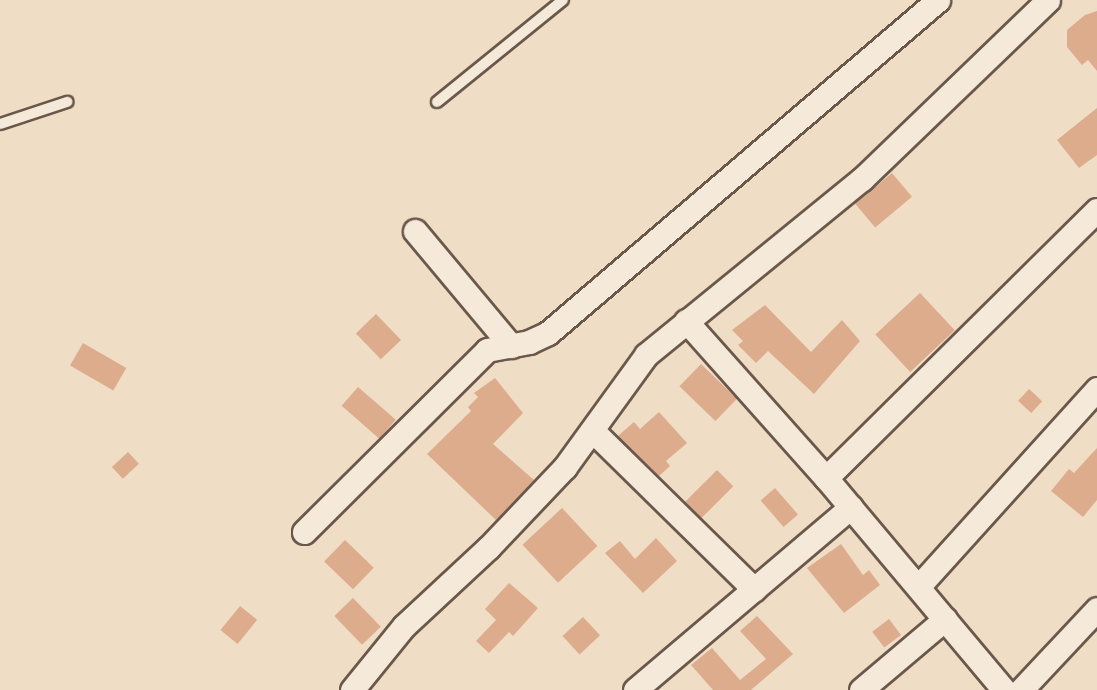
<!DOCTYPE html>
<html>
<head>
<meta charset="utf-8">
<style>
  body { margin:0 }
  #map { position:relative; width:1097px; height:690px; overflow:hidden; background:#efddc5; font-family:"EB Garamond",serif }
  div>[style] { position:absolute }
  .building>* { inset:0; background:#ddac8d; transform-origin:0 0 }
  .roads { filter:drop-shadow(2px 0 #6a584b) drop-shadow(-2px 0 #6a584b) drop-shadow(0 2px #6a584b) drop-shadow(0 -2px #6a584b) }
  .service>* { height:10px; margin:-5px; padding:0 5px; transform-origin:5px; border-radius:5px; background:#f5e9d9 }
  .minor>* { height:23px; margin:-11.5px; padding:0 11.5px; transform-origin:11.5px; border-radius:11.5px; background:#f5e9d9 }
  span { translate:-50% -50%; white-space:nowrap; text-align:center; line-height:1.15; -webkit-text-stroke:6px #f5e9d9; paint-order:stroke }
</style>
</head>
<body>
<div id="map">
  <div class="building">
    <div style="clip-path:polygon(1097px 11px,1097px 71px,1088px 60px,1082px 65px,1067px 47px,1067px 30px,1085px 15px)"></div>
    <div style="clip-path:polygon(1097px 108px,1097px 155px,1079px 168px,1057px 140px)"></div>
    <div style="left:892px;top:173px;width:31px;height:48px;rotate:50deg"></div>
    <div style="left:920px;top:293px;width:51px;height:61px;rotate:47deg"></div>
    <div style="clip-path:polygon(765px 305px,811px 352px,842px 320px,860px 341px,814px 394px,768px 351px,756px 363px,738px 345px,743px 341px,732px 330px)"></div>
    <div style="left:376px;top:314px;width:36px;height:28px;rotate:46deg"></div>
    <div style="left:83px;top:343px;width:50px;height:26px;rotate:30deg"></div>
    <div style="left:701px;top:364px;width:50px;height:31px;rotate:44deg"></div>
    <div style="clip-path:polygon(495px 378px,523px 413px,493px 444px,534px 480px,496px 520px,427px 454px,471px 411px,468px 407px,478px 397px,474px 393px)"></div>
    <div style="left:358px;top:387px;width:50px;height:25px;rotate:41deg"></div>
    <div style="left:1029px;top:389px;width:18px;height:16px;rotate:43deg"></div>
    <div style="clip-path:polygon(659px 412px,687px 443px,666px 461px,670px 466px,659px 476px,618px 436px,634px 422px,640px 429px)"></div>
    <div style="clip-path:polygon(1097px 448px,1097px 500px,1083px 517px,1051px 491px,1069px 469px,1074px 473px)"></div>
    <div style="left:128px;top:452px;width:16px;height:22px;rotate:47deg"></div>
    <div style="left:717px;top:470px;width:23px;height:45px;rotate:45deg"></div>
    <div style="left:775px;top:488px;width:35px;height:19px;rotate:49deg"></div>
    <div style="left:562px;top:508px;width:52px;height:54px;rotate:47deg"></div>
    <div style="clip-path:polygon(656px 538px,677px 561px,643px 593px,605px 553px,620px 541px,635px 559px)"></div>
    <div style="left:345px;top:540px;width:40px;height:30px;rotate:44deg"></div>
    <div style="clip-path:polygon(841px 544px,863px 575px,869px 570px,880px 585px,844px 613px,807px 568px)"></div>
    <div style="clip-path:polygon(509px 583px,538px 608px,513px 636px,509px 632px,489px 653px,476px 641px,496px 620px,485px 609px)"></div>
    <div style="left:353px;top:598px;width:40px;height:26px;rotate:46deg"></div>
    <div style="left:240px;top:606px;width:22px;height:31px;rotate:39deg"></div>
    <div style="clip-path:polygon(757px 616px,793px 654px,751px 690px,713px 690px,691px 665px,712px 648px,740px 680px,766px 659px,740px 631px)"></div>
    <div style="left:583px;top:617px;width:25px;height:28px;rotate:47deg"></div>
    <div style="left:889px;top:619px;width:20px;height:21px;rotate:53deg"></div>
  </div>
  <div class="roads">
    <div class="service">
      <div style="left:437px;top:102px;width:162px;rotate:-39deg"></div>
      <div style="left:0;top:124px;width:71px;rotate:-18.2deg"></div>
    </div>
    <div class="minor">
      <div style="left:415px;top:231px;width:150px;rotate:50.1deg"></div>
      <div style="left:686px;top:321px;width:210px;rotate:48.3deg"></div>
      <div style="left:826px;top:478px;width:277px;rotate:50deg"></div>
      <div style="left:593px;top:431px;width:226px;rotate:44.5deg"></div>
      <div style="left:826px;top:478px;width:381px;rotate:-44.7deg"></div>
      <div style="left:304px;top:532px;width:258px;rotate:-44.8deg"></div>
      <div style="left:487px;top:350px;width:43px;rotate:-10.8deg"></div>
      <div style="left:529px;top:342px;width:21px;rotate:-25deg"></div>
      <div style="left:548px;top:333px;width:513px;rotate:-40.49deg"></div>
      <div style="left:918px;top:587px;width:267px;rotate:-47.9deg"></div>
      <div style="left:352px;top:690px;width:82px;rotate:-50.9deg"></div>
      <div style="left:404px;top:626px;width:116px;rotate:-42.9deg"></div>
      <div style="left:489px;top:547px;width:110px;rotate:-46.5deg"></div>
      <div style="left:565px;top:467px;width:138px;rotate:-54.1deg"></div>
      <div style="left:646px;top:355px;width:279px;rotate:-39.2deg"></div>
      <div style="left:862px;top:179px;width:258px;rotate:-43.9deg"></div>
      <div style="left:635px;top:690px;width:283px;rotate:-40.3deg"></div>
      <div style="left:861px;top:690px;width:110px;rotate:-40.2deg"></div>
      <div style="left:1021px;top:690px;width:111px;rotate:-46.8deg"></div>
    </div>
  </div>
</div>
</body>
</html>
